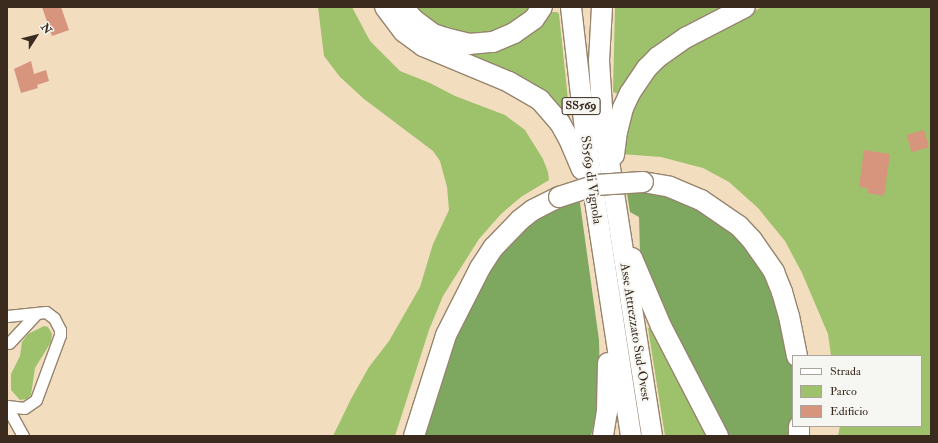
<!DOCTYPE html>
<html>
<head>
<meta charset="utf-8">
<style>
  body { margin:0 }
  #map { position:relative; width:938px; height:443px; overflow:hidden; background:#f2ddbf; font-family:"IM FELL Double Pica",serif }
  div>[style] { position:absolute }
  .green>* { inset:0; background:#9ec26c }
  .forest>* { inset:0; background:#7ea860 }
  .building>* { inset:0; background:#d7957d; transform-origin:0 0 }
  .roads { filter:drop-shadow(1px 0 #96846e) drop-shadow(-1px 0 #96846e) drop-shadow(0 1px #96846e) drop-shadow(0 -1px #96846e) }
  .street>* { height:11px; margin:-5.5px; padding:0 5.5px; transform-origin:5.5px; border-radius:5.5px; background:#fff }
  .highway>* { height:20px; margin:-10px; padding:0 10px; transform-origin:10px; border-radius:10px; background:#fff }
  .bridges { filter:drop-shadow(1px 0 #96846e) drop-shadow(-1px 0 #96846e) drop-shadow(0 1px #96846e) drop-shadow(0 -1px #96846e) }
  .highway-bridge>* { height:20px; margin:-10px; padding:0 10px; transform-origin:10px; border-radius:10px; background:#fff }
  span { translate:-50% -50%; white-space:nowrap; text-align:center; line-height:1.15; -webkit-text-stroke:4px #f6f6f2; paint-order:stroke }
  .shield-label span { padding:1px 3px; background:#f6f6f2; border:1px solid; border-radius:3px; -webkit-text-stroke-width:0 }
  .shield-label { font-size:12px; color:#3b2a1e; font-weight:700 }
  .street-label { font-size:13px; color:#3b2a1e }
  .frame { position:absolute; inset:0; border:8px solid #3b2a1e; pointer-events:none }
  .legend { position:absolute; left:792px; top:355px; width:130px; height:72px; box-sizing:border-box; background:#f6f6f2; border:1px solid #aba49d; margin:0; padding:5px 7px; list-style:none; font-size:12px; color:#3b2a1e }
  .legend li { display:flex; align-items:center; gap:8px; height:20px }
  .legend b { width:20px; border:1px solid #aba49d }
  .north { position:absolute; left:16px; top:16px; width:40px; height:40px; -webkit-text-stroke:3px #f6f6f2; paint-order:stroke; rotate:54deg; font-size:11px; font-weight:700; line-height:16px; text-align:center; color:#3b2a1e }
  .north::after { content:''; display:block; margin:auto; width:14px; height:18px; background:#3b2a1e; clip-path:polygon(50% 0,100% 100%,50% 72%,0 100%) }
</style>
</head>
<body>
<div id="map">
  <div class="green">
    <div style="clip-path:polygon(318px 7px,352px 7px,370px 41px,400px 71px,430px 83px,455px 96px,505px 115px,525px 130px,543px 159px,548px 172px,549px 180px,521px 197px,501px 214px,479px 239px,443px 296px,429px 330px,395px 436px,333px 436px,351px 399px,369px 367px,389px 341px,420px 287px,433px 244px,449px 210px,447px 187px,440px 161px,433px 151px,364px 99px,340px 77px,324px 56px)"></div>
    <div style="clip-path:polygon(413px 7px,534px 7px,502px 31px,479px 36px,443px 29px)"></div>
    <div style="clip-path:polygon(615px 7px,730px 7px,618px 94px,613px 92px)"></div>
    <div style="clip-path:polygon(762px 7px,931px 7px,931px 436px,838px 436px,840px 426px,921px 426px,921px 356px,831px 356px,828px 334px,802px 273px,785px 241px,758px 208px,729px 182px,703px 168px,661px 157px,621px 154px,634px 101px,665px 60px)"></div>
    <div style="clip-path:polygon(551px 12px,557px 12px,559px 14px,570px 119px,457px 50px)"></div>
    <div style="clip-path:polygon(44px 326px,48px 327px,52px 334px,51px 342px,35px 368px,31px 395px,27px 399px,20px 400px,11px 390px,11px 374px,20px 356px,22px 342px,28px 334px)"></div>
    <div style="clip-path:polygon(654px 327px,711px 436px,665px 436px,648px 328px)"></div>
  </div>
  <div class="forest">
    <div style="clip-path:polygon(626px 187px,659px 190px,724px 220px,772px 277px,793px 361px,794px 436px,728px 436px,658px 300px,640px 253px,639px 217px,630px 212px)"></div>
    <div style="clip-path:polygon(579px 196px,599px 340px,600px 381px,597px 411px,591px 436px,422px 436px,442px 366px,482px 274px,528px 221px)"></div>
  </div>
  <div class="building">
    <div style="clip-path:polygon(42px 7px,61px 7px,69px 30px,52px 36px)"></div>
    <div style="clip-path:polygon(31px 61px,34px 74px,46px 70px,49px 81px,37px 85px,38px 88px,21px 93px,14px 69px)"></div>
    <div style="left:924px;top:130px;width:18px;height:18px;rotate:74deg"></div>
    <div style="clip-path:polygon(864px 150px,890px 154px,884px 196px,867px 193px,868px 188px,859px 187px)"></div>
  </div>
  <div class="roads">
    <div class="street">
      <div style="left:7px;top:316px;width:39px;rotate:-6deg"></div>
      <div style="left:46px;top:312px;width:10px;rotate:37deg"></div>
      <div style="left:54px;top:318px;width:13px;rotate:63deg"></div>
      <div style="left:60px;top:330px;width:5px;rotate:90deg"></div>
      <div style="left:60px;top:335px;width:69px;rotate:110.3deg"></div>
      <div style="left:36px;top:400px;width:14px;rotate:146deg"></div>
      <div style="left:24px;top:408px;width:17px;rotate:-173deg"></div>
      <div style="left:9px;top:343px;width:41px;rotate:-47deg"></div>
      <div style="left:7px;top:407px;width:33px;rotate:61deg"></div>
    </div>
    <div class="highway">
      <div style="left:385px;top:7px;width:31px;rotate:53deg"></div>
      <div style="left:404px;top:32px;width:24px;rotate:36deg"></div>
      <div style="left:423px;top:46px;width:93px;rotate:22.7deg"></div>
      <div style="left:509px;top:82px;width:36px;rotate:30deg"></div>
      <div style="left:540px;top:100px;width:30px;rotate:49deg"></div>
      <div style="left:560px;top:123px;width:18px;rotate:61deg"></div>
      <div style="left:569px;top:139px;width:33px;rotate:67deg"></div>
      <div style="left:403px;top:7px;width:16px;rotate:50deg"></div>
      <div style="left:413px;top:19px;width:25px;rotate:37deg"></div>
      <div style="left:433px;top:34px;width:13px;rotate:18deg"></div>
      <div style="left:445px;top:38px;width:25px;rotate:14deg"></div>
      <div style="left:469px;top:44px;width:24px;rotate:-5deg"></div>
      <div style="left:493px;top:42px;width:23px;rotate:-23deg"></div>
      <div style="left:514px;top:33px;width:24px;rotate:-35deg"></div>
      <div style="left:534px;top:19px;width:14px;rotate:-56deg"></div>
      <div style="left:571px;top:7px;width:142px;rotate:83.5deg"></div>
      <div style="left:587px;top:148px;width:291px;rotate:81.3deg"></div>
      <div style="left:602px;top:7px;width:54px;rotate:93.2deg"></div>
      <div style="left:599px;top:61px;width:62px;rotate:86.3deg"></div>
      <div style="left:603px;top:123px;width:317px;rotate:81.1deg"></div>
      <div style="left:614px;top:155px;width:23px;rotate:-83deg"></div>
      <div style="left:617px;top:132px;width:25px;rotate:-76deg"></div>
      <div style="left:623px;top:108px;width:17px;rotate:-65deg"></div>
      <div style="left:630px;top:93px;width:30px;rotate:-56deg"></div>
      <div style="left:647px;top:68px;width:16px;rotate:-45deg"></div>
      <div style="left:658px;top:57px;width:35px;rotate:-35deg"></div>
      <div style="left:687px;top:37px;width:65px;rotate:-27.3deg"></div>
      <div style="left:643px;top:182px;width:27px;rotate:10deg"></div>
      <div style="left:670px;top:187px;width:34px;rotate:23deg"></div>
      <div style="left:701px;top:200px;width:46px;rotate:34.4deg"></div>
      <div style="left:739px;top:226px;width:19px;rotate:47deg"></div>
      <div style="left:752px;top:240px;width:39px;rotate:55deg"></div>
      <div style="left:774px;top:272px;width:22px;rotate:68deg"></div>
      <div style="left:782px;top:292px;width:25px;rotate:74deg"></div>
      <div style="left:789px;top:316px;width:41px;rotate:78.7deg"></div>
      <div style="left:632px;top:258px;width:74px;rotate:66.9deg"></div>
      <div style="left:661px;top:326px;width:124px;rotate:62.6deg"></div>
      <div style="left:414px;top:436px;width:106px;rotate:-72.4deg"></div>
      <div style="left:446px;top:335px;width:75px;rotate:-63.1deg"></div>
      <div style="left:480px;top:268px;width:24px;rotate:-57deg"></div>
      <div style="left:493px;top:248px;width:39px;rotate:-46deg"></div>
      <div style="left:520px;top:220px;width:16px;rotate:-38deg"></div>
      <div style="left:533px;top:210px;width:29px;rotate:-27deg"></div>
      <div style="left:603px;top:436px;width:24px;rotate:-81deg"></div>
      <div style="left:607px;top:412px;width:49px;rotate:-88.8deg"></div>
      <div style="left:799px;top:436px;width:10px;rotate:-90deg"></div>
    </div>
  </div>
  <div class="bridges">
    <div class="highway-bridge">
      <div style="left:559px;top:197px;width:39px;rotate:-18deg"></div>
      <div style="left:596px;top:185px;width:47px;rotate:-3.7deg"></div>
    </div>
  </div>
  <div class="shield-label">
    <span style="left:581px;top:106px">SS569</span>
  </div>
  <div class="street-label">
    <span style="left:591px;top:180px;rotate:82deg">SS569 di Vignola</span>
    <span style="left:635px;top:332px;rotate:81deg">Asse Attrezzato Sud-Ovest</span>
  </div>
  <div class="frame"></div>
  <ul class="legend">
  <li><b style="height:5px;background:#fff"></b>Strada</li>
  <li><b style="height:11px;background:#9ec26c"></b>Parco</li>
  <li><b style="height:11px;background:#d7957d"></b>Edificio</li>
  </ul>
  <div class="north">N</div>
</div>
</body>
</html>
